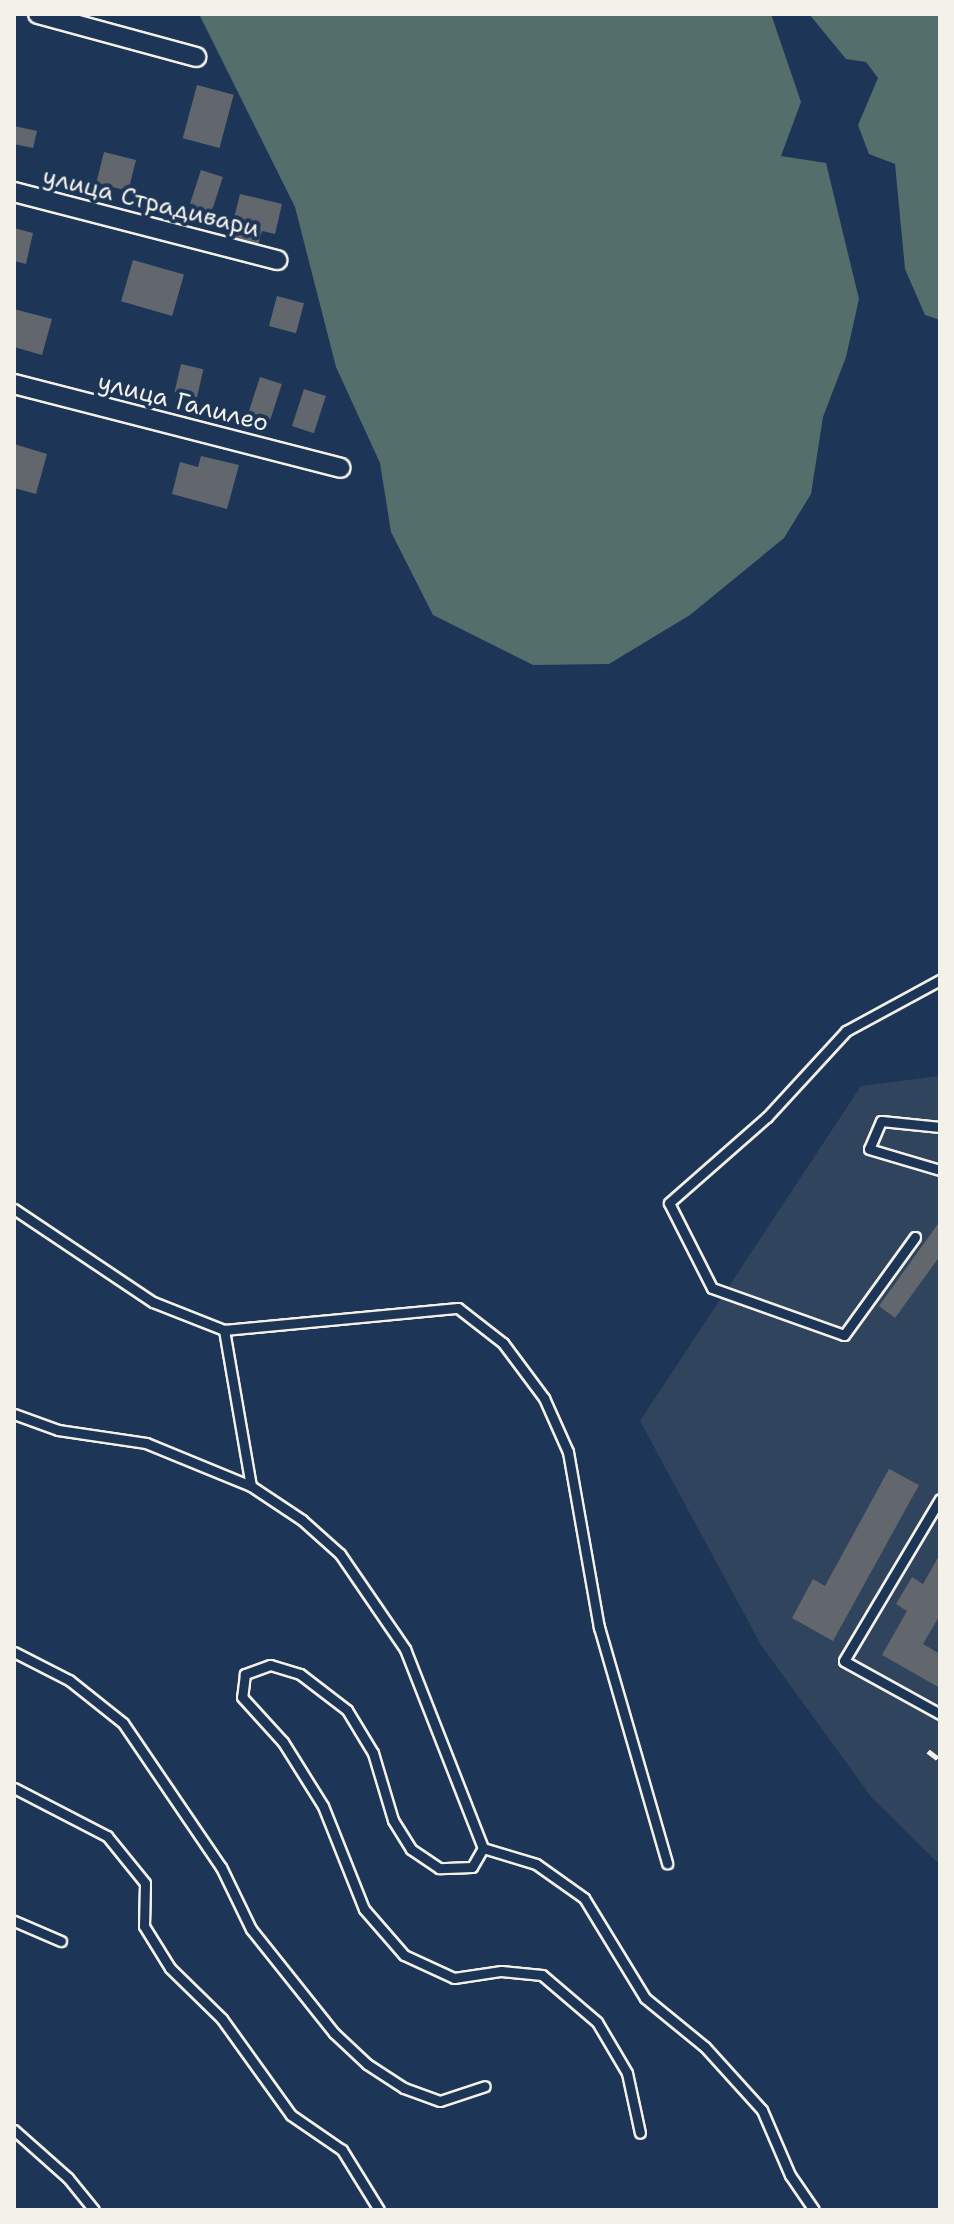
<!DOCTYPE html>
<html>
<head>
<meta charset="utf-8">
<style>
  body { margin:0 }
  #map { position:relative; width:954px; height:2224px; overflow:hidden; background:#1d3557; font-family:"Shantell Sans",sans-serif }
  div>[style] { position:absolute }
  .built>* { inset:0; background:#31445d }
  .green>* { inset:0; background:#536e6b }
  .building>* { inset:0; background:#61676c; transform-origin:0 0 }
  .roads { filter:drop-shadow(2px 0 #f4f1e8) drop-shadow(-2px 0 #f4f1e8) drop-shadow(0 2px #f4f1e8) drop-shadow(0 -2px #f4f1e8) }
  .service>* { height:9px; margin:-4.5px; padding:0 4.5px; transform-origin:4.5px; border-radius:4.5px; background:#1d3557 }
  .minor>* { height:18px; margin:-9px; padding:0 9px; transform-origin:9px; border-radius:9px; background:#1d3557 }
  .rail>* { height:5px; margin-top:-2.5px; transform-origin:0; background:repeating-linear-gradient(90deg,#f4f1e8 0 12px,transparent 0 18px) }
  span { translate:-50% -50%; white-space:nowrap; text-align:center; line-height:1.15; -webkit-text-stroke:8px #1d3557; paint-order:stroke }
  .street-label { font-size:24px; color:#f4f1e8 }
  .frame { position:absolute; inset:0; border:16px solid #f4f1e8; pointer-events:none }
</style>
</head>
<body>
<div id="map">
  <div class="built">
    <div style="clip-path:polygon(940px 1076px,940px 1865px,872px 1798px,761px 1645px,640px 1421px,861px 1086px)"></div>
  </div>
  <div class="green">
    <div style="clip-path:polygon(199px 14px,771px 14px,801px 102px,781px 156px,826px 163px,859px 299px,846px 357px,823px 417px,811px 494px,784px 538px,690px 615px,609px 664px,533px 665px,433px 615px,391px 532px,380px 463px,336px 367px,295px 207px)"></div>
    <div style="clip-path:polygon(809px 14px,940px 14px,940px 320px,925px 315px,905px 269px,895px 164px,869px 154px,858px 125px,878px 78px,866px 62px,846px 59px)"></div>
  </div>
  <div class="building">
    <div style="left:197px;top:85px;width:38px;height:55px;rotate:15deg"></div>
    <div style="clip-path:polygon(14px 126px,37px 131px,33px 148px,14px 144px)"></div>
    <div style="left:104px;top:152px;width:33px;height:32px;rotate:14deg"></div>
    <div style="left:201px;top:170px;width:23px;height:38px;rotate:18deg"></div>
    <div style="clip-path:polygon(240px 194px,282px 204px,275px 234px,262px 231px,258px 245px,229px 238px)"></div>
    <div style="clip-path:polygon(14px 228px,33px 233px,26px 264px,14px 261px)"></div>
    <div style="left:133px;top:260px;width:53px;height:43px;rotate:16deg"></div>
    <div style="left:277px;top:296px;width:28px;height:31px;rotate:15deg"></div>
    <div style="clip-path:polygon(14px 309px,52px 319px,42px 355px,14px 347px)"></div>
    <div style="left:181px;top:364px;width:23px;height:29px;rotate:13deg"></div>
    <div style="left:260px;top:377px;width:23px;height:38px;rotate:18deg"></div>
    <div style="left:304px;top:389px;width:23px;height:39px;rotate:18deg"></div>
    <div style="clip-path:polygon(14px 444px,47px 454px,36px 494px,14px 488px)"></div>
    <div style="clip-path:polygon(201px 456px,239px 465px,227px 509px,172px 494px,180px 462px,198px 467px)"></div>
    <div style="clip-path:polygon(940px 1221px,940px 1256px,895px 1318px,879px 1306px)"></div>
    <div style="clip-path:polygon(889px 1469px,919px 1485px,833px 1641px,792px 1618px,813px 1579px,825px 1586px)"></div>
    <div style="clip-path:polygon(940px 1554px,940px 1615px,923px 1644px,940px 1654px,940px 1688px,882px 1655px,907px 1611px,896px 1604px,912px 1577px,923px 1584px)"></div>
  </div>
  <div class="roads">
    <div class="service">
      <div style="left:940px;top:1127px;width:59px;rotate:-174.2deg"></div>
      <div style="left:881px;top:1121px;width:30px;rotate:113deg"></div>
      <div style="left:869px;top:1149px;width:74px;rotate:16.5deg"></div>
      <div style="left:14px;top:1209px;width:167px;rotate:33.8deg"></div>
      <div style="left:153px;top:1302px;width:76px;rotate:21.5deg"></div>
      <div style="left:224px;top:1330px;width:235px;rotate:-5.4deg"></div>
      <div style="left:458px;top:1308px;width:57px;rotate:37.9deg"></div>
      <div style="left:503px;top:1343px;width:69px;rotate:53.3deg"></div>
      <div style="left:544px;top:1398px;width:59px;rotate:66deg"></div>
      <div style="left:568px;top:1452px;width:178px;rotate:80deg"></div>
      <div style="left:599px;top:1627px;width:246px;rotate:73.9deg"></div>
      <div style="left:915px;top:1237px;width:121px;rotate:125.9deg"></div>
      <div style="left:844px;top:1335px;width:140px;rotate:-160.4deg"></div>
      <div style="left:712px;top:1288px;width:95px;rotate:-116.8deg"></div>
      <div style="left:669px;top:1203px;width:130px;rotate:-41.3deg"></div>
      <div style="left:767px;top:1117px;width:117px;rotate:-47.4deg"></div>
      <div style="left:846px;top:1031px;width:107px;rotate:-28.5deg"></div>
      <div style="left:224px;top:1330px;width:158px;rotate:80.2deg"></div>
      <div style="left:14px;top:1414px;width:47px;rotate:20deg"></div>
      <div style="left:58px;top:1430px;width:89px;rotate:8.4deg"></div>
      <div style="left:146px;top:1443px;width:113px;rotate:22.3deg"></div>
      <div style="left:251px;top:1486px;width:61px;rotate:33.7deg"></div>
      <div style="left:302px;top:1520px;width:51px;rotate:41.8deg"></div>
      <div style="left:340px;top:1554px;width:115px;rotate:55.6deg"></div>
      <div style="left:405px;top:1649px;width:214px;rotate:68.6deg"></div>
      <div style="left:483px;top:1848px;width:22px;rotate:120deg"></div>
      <div style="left:472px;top:1867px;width:33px;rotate:178deg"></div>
      <div style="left:439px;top:1868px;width:34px;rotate:-146deg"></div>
      <div style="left:411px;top:1849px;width:34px;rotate:-122deg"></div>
      <div style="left:393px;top:1820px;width:70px;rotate:-106.6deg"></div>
      <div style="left:373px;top:1753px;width:50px;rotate:-121.2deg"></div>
      <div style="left:347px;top:1710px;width:59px;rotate:-142.5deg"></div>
      <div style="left:300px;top:1674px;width:31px;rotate:-163deg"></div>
      <div style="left:270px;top:1665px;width:27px;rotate:160deg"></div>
      <div style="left:245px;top:1674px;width:23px;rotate:97deg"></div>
      <div style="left:242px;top:1697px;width:61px;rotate:47.7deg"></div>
      <div style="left:283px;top:1742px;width:75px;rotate:58deg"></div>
      <div style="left:323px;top:1806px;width:111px;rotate:68.3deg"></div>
      <div style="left:364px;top:1909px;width:61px;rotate:49deg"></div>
      <div style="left:404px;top:1955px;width:55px;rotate:24.7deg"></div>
      <div style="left:454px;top:1978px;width:48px;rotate:-8.5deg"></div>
      <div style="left:501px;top:1971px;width:41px;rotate:5.6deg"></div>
      <div style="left:542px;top:1975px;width:72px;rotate:40.5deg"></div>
      <div style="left:597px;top:2022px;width:59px;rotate:59.5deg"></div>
      <div style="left:627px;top:2073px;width:61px;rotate:77.8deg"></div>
      <div style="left:940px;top:1499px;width:188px;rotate:120.7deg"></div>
      <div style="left:844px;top:1661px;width:110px;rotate:28.9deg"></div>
      <div style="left:14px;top:1652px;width:62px;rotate:27deg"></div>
      <div style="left:69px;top:1680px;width:69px;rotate:38.5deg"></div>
      <div style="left:123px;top:1723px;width:174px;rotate:55.8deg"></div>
      <div style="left:221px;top:1867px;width:69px;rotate:64.2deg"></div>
      <div style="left:251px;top:1929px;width:133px;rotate:51.4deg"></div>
      <div style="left:334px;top:2033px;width:45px;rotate:43.2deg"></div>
      <div style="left:367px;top:2064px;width:44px;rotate:33deg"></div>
      <div style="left:404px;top:2088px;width:38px;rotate:20deg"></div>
      <div style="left:440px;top:2101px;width:47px;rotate:-18.4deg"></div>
      <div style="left:14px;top:1788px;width:105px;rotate:27.3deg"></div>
      <div style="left:107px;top:1836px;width:60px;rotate:51deg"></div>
      <div style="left:145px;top:1883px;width:43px;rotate:91.3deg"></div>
      <div style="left:144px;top:1926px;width:49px;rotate:58.2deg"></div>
      <div style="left:170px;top:1968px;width:73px;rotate:44.4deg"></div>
      <div style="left:222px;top:2019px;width:118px;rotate:54.3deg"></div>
      <div style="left:291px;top:2115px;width:62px;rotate:34.5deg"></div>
      <div style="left:342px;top:2150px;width:70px;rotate:58.3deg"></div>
      <div style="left:483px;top:1848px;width:55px;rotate:16.8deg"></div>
      <div style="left:536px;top:1864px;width:59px;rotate:35.3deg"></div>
      <div style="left:584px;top:1898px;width:117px;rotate:58.6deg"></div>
      <div style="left:645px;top:1998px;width:77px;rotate:39.2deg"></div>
      <div style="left:705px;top:2047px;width:85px;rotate:47.9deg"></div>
      <div style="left:762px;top:2110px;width:71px;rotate:66.7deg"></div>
      <div style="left:790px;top:2175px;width:42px;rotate:55.6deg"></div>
      <div style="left:14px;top:1921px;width:51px;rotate:23.1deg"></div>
      <div style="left:14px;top:2130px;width:72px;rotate:41.6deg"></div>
      <div style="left:68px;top:2178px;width:41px;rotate:50.9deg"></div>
    </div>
    <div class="minor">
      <div style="left:38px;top:14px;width:164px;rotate:15.2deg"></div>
      <div style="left:14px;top:192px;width:272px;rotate:14.5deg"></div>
      <div style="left:14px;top:384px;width:337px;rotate:14.4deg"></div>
    </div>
  </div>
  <div class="rail">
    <div style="left:928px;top:1751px;width:15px;rotate:37deg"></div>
  </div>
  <div class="street-label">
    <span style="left:151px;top:203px;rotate:14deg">улица Страдивари</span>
    <span style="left:183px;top:403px;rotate:14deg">улица Галилео</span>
  </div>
  <div class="frame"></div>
</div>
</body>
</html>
